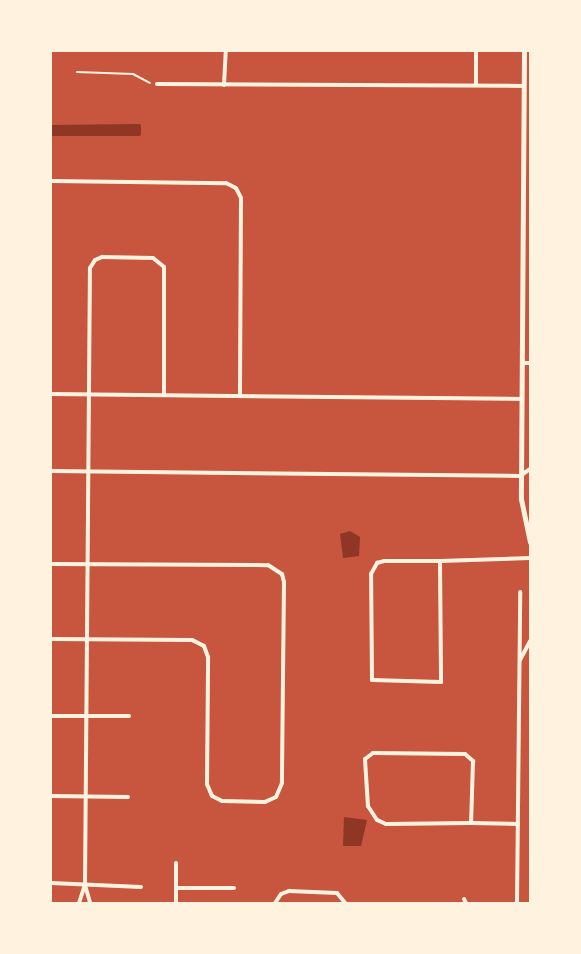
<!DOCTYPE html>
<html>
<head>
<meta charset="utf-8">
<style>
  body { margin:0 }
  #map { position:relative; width:581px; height:954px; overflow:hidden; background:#c8553d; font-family:Arial,sans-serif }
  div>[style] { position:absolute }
  .water>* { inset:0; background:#8f3625 }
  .canal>* { height:6px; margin:-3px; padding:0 3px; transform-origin:3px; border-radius:3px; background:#8f3625 }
  .service>* { height:2px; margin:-1px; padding:0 1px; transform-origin:1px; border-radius:1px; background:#fff3e0 }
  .minor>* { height:4px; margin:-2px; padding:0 2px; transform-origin:2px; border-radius:2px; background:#fff3e0 }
  .secondary>* { height:5px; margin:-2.5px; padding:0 2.5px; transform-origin:2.5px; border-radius:2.5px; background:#fff3e0 }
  span { translate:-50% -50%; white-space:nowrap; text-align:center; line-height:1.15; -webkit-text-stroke:5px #fff3e0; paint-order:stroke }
  .frame { position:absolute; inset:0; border:52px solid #fff3e0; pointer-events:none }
</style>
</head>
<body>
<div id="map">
  <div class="water">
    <div style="clip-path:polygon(350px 531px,360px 537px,359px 556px,343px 558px,340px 534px)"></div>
    <div style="clip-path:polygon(344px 817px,367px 820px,361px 846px,343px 846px)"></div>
  </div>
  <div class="canal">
    <div style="left:51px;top:128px;width:87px;rotate:-0.7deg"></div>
    <div style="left:138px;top:127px;width:6px;rotate:90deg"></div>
    <div style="left:138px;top:133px;width:87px;rotate:180deg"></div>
  </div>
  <div class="service">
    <div style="left:77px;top:72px;width:56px;rotate:2deg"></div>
    <div style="left:133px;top:74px;width:19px;rotate:28deg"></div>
  </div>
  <div class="minor">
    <div style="left:476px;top:51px;width:33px;rotate:90deg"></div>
    <div style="left:157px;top:84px;width:367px;rotate:0.3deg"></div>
    <div style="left:224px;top:85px;width:34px;rotate:-87deg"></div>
    <div style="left:51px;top:181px;width:175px;rotate:0.7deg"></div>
    <div style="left:226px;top:183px;width:11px;rotate:27deg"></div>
    <div style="left:236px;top:188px;width:11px;rotate:63deg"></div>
    <div style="left:241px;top:198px;width:198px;rotate:90.3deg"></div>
    <div style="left:522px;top:363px;width:8px"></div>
    <div style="left:51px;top:394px;width:471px;rotate:0.6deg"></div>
    <div style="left:51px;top:471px;width:469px;rotate:0.6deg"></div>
    <div style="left:520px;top:476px;width:12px;rotate:-35deg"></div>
    <div style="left:384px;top:561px;width:56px"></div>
    <div style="left:440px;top:561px;width:121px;rotate:89.5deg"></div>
    <div style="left:441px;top:682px;width:69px;rotate:-178.3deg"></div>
    <div style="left:372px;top:680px;width:106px;rotate:-90.5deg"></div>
    <div style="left:371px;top:574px;width:13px;rotate:-61deg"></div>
    <div style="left:377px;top:563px;width:7px;rotate:-16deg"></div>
    <div style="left:440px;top:561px;width:90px;rotate:-1.9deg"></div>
    <div style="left:51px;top:564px;width:217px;rotate:0.3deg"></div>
    <div style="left:268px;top:565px;width:17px;rotate:33deg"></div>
    <div style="left:282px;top:574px;width:8px;rotate:76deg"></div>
    <div style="left:284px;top:582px;width:201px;rotate:90.6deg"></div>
    <div style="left:282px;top:783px;width:15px;rotate:113deg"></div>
    <div style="left:276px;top:797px;width:12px;rotate:156deg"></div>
    <div style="left:265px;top:802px;width:43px;rotate:-178.7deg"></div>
    <div style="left:222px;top:801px;width:11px;rotate:-153deg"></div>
    <div style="left:212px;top:796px;width:13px;rotate:-113deg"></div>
    <div style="left:207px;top:784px;width:127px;rotate:-89.5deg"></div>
    <div style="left:208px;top:657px;width:12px;rotate:-110deg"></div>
    <div style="left:204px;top:646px;width:13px;rotate:-153deg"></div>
    <div style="left:192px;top:640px;width:141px;rotate:-179.6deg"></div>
    <div style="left:520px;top:660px;width:21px;rotate:-62deg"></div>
    <div style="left:51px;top:716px;width:78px"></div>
    <div style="left:373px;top:753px;width:92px;rotate:0.6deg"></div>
    <div style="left:465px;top:754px;width:11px;rotate:41deg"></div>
    <div style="left:473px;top:761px;width:62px;rotate:91.8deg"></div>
    <div style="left:471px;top:823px;width:85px;rotate:179.3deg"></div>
    <div style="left:386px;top:824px;width:10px;rotate:-156deg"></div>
    <div style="left:377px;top:820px;width:17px;rotate:-123deg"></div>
    <div style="left:368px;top:806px;width:47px;rotate:-93.7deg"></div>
    <div style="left:365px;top:759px;width:10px;rotate:-37deg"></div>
    <div style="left:51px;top:796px;width:77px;rotate:0.7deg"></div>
    <div style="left:471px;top:823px;width:47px;rotate:1.2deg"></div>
    <div style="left:176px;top:863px;width:40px;rotate:90deg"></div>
    <div style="left:51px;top:883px;width:90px;rotate:2.5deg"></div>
    <div style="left:85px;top:885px;width:19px;rotate:74deg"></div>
    <div style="left:176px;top:888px;width:58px"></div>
    <div style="left:464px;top:899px;width:4px;rotate:63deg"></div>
    <div style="left:79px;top:903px;width:19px;rotate:-72deg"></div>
    <div style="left:85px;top:885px;width:617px;rotate:-89.54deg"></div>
    <div style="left:90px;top:268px;width:9px;rotate:-58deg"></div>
    <div style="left:95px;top:260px;width:8px;rotate:-23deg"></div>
    <div style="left:102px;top:257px;width:51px;rotate:1.1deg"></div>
    <div style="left:153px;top:258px;width:14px;rotate:39deg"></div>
    <div style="left:164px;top:267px;width:128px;rotate:90deg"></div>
    <div style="left:275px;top:903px;width:11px;rotate:-56deg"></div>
    <div style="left:281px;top:894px;width:9px;rotate:-21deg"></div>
    <div style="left:289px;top:891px;width:48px;rotate:2.4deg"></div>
    <div style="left:337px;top:893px;width:13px;rotate:51deg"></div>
    <div style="left:517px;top:903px;width:311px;rotate:-89.4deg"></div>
  </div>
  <div class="secondary">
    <div style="left:524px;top:51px;width:448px;rotate:90.4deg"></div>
    <div style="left:521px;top:499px;width:44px;rotate:78.2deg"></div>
  </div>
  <div class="frame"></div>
</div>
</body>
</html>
